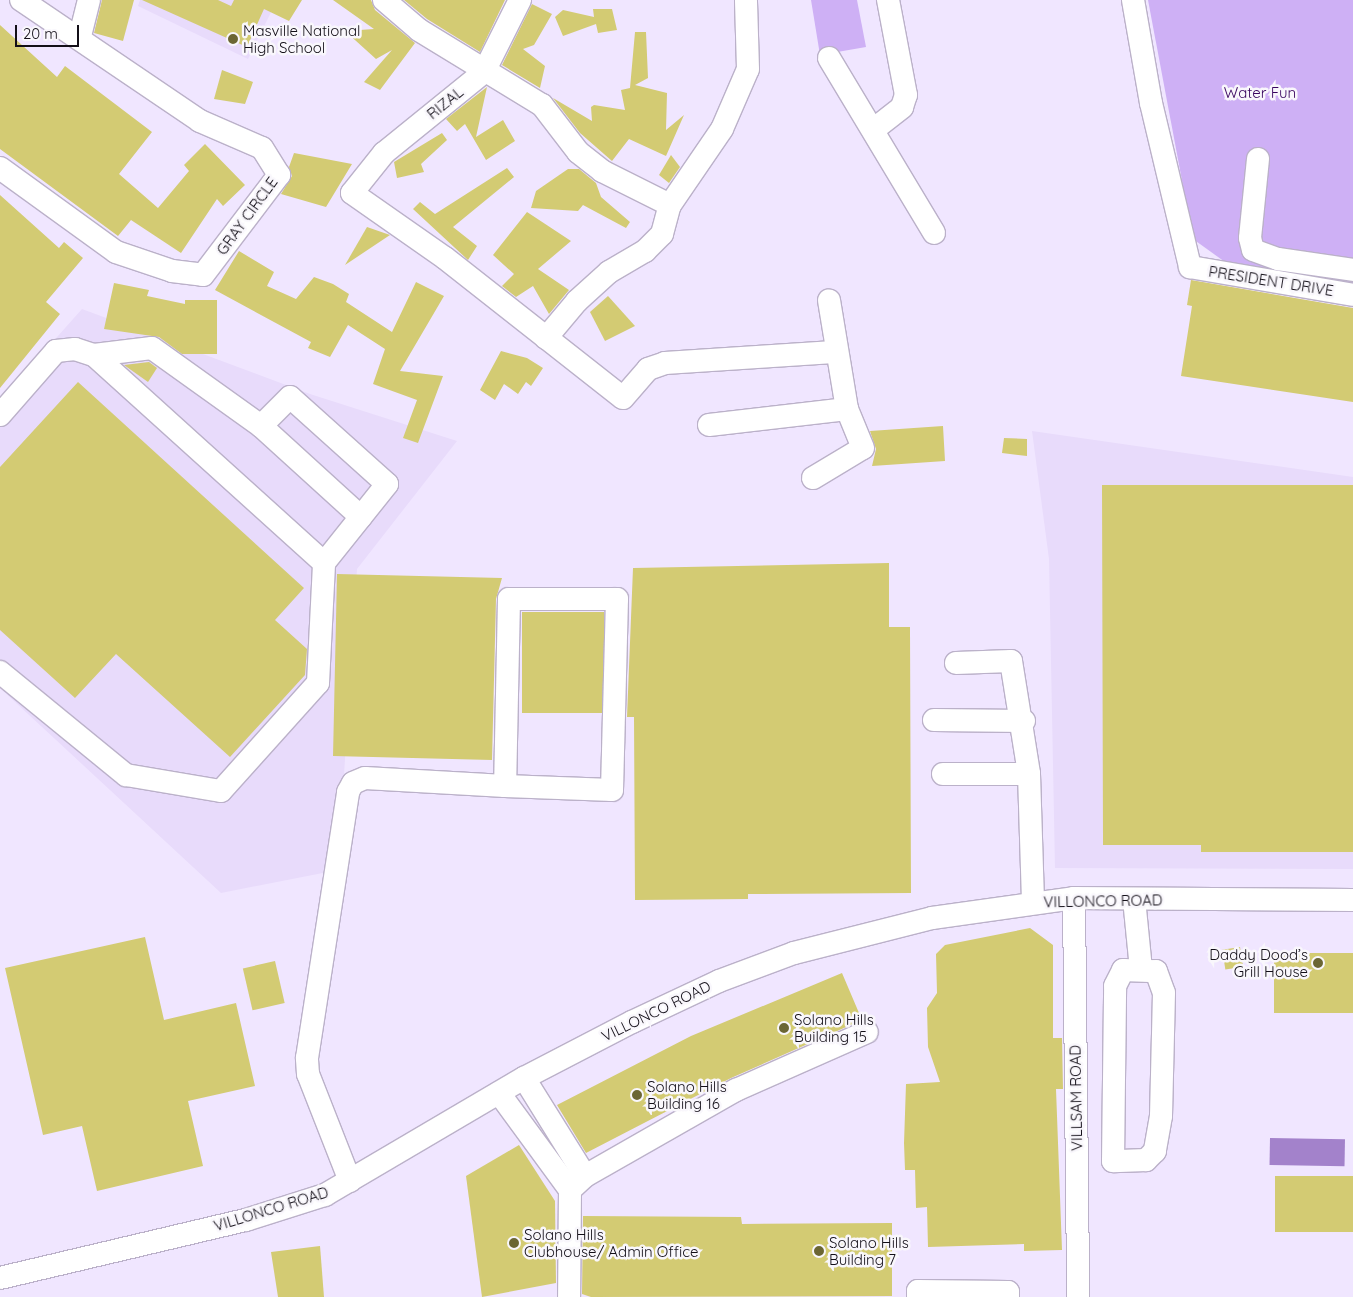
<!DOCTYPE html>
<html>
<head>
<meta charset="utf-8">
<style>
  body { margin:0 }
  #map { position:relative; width:1353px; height:1297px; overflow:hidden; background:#f0e6ff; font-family:Quicksand,sans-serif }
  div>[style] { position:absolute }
  .built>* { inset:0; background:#e8dbfb }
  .green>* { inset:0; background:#ceb0f5 }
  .water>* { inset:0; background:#a382cb; transform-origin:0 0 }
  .building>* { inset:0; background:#d3cb73; transform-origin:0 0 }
  .roads { filter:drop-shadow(1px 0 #bbb1c9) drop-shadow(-1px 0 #bbb1c9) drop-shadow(0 1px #bbb1c9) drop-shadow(0 -1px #bbb1c9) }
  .minor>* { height:22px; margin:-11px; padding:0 11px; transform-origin:11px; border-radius:11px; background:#fff }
  .dots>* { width:14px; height:14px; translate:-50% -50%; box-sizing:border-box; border:2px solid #f9f7fc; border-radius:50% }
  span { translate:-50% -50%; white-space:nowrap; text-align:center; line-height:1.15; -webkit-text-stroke:5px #f9f7fc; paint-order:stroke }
  .poi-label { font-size:15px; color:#130f18 }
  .left { translate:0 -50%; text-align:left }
  .right { translate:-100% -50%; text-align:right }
  .park-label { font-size:15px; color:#39045f }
  .street-label { font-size:15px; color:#130f18 }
  .scale { position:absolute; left:15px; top:25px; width:64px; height:22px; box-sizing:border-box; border:2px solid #130f18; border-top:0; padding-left:6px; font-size:15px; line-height:18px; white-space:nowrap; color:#130f18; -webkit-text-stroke:4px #f9f7fc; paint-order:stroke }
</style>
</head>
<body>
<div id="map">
  <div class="built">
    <div style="clip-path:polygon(140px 0,277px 0,248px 59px,138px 6px)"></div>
    <div style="clip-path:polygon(82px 309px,310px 394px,457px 441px,357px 569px,338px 870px,221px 893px,0 688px,0 401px)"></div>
    <div style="clip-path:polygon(1032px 431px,1353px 477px,1353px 869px,1055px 868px,1049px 559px)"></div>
  </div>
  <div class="green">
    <div style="clip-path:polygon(811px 0,857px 0,866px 47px,820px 55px)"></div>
    <div style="clip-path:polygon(1148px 0,1353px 0,1353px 287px,1225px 262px,1193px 239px)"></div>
  </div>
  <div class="water">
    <div style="left:1270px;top:1138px;width:75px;height:27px;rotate:1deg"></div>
  </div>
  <div class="building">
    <div style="clip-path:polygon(102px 0,134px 0,123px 41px,94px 33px)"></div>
    <div style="clip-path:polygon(142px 0,218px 0,231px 6px,234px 0,302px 0,289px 21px,264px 9px,247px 47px)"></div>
    <div style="clip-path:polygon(333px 0,371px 0,375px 10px,415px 43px,380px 90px,364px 82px,392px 50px,376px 59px,345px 31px,374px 29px)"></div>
    <div style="clip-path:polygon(404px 0,505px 0,480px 52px,427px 19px)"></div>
    <div style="clip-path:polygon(532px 4px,552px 14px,534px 45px,523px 49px,545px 66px,540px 88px,502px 65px)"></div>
    <div style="clip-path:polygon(593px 9px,612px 9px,617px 30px,598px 33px,596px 24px,563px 36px,555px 17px,563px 10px,594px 17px)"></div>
    <div style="clip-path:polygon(0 25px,57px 77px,65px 66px,152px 132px,119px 174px,158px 208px,189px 171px,184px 165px,205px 144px,245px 185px,223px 206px,217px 199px,181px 253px,131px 220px,118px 236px,0 149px)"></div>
    <div style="clip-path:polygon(635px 32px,646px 32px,648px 78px,635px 85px,667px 93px,666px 130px,684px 115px,666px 156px,629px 139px,612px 161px,580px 133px,553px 98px,592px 121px,591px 107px,594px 105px,625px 110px,621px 90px,630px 88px)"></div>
    <div style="clip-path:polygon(222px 70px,253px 82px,245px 104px,214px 99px)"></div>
    <div style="clip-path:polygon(487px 87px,476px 137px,503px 120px,515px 141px,486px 160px,465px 124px,457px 131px,446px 119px)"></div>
    <div style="clip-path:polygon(442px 133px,447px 140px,421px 164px,424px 172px,397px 178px,394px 162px)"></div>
    <div style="clip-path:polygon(294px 153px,352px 164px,326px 207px,281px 194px,292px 176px,289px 167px)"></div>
    <div style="clip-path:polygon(671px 155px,680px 167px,669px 183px,659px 175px)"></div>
    <div style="clip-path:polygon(507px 168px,514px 177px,453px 227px,477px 246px,468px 260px,413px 209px,420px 202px,435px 214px)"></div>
    <div style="clip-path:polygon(568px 169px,579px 169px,596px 183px,601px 197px,630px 222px,626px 228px,583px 205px,578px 211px,531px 208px,536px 191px)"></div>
    <div style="clip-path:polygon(0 195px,59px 248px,64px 242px,83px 258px,46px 302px,60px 314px,0 388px)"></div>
    <div style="clip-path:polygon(527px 212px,571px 241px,538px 269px,569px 290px,549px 314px,533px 286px,516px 297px,502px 286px,514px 274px,493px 255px)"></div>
    <div style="clip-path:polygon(367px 227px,390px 235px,345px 265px)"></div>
    <div style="clip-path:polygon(239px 251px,274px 272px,267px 286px,296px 299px,314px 277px,333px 284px,349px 294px,346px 302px,392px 332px,416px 282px,444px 296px,400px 371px,443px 376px,418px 443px,403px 438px,417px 400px,373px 384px,385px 349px,348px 325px,330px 357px,308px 348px,311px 342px,215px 290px)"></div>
    <div style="clip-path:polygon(1191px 280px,1353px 308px,1353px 402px,1181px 376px,1192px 306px,1187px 305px)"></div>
    <div style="clip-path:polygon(114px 283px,149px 290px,147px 296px,185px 304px,185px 300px,217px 300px,217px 354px,182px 354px,159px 337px,104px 329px)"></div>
    <div style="clip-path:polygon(608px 296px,635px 326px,605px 341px,590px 312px)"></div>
    <div style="clip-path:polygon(501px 351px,527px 358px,543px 368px,531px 386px,526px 382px,518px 394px,504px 384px,495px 400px,480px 390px)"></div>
    <div style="clip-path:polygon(149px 362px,157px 368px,148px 382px,124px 365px)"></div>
    <div style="clip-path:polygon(78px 382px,304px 588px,275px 620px,307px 649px,305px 675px,230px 757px,116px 654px,75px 698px,0 630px,0 467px)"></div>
    <div style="clip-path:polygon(943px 426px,945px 461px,872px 466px,876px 449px,870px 431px)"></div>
    <div style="clip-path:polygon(1004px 438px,1027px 439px,1027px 456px,1002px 453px)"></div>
    <div style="clip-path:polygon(1102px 485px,1353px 485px,1353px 852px,1201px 852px,1201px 845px,1103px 845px)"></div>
    <div style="clip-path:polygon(889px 563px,889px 627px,910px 627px,911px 893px,748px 894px,748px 899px,635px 900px,634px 717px,627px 717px,633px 568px)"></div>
    <div style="clip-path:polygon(337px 574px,502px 578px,496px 599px,492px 760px,333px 756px)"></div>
    <div style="left:522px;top:612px;width:82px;height:101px"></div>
    <div style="clip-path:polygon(1030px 928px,1053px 945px,1053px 1038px,1062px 1038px,1063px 1089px,1056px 1089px,1062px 1250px,1024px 1251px,1024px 1244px,928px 1247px,927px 1207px,916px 1208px,915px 1170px,905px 1170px,904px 1143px,906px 1084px,940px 1082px,928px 1047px,927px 1008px,937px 993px,936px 954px,945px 945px)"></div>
    <div style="clip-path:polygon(145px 937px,164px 1020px,236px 1003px,255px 1086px,188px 1101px,203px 1166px,97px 1191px,82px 1126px,43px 1135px,5px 968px)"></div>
    <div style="left:1240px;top:947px;width:20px;height:18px;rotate:81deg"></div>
    <div style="left:1353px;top:953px;width:60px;height:79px;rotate:90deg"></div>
    <div style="left:275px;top:961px;width:43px;height:33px;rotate:77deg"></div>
    <div style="clip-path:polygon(842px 973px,862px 1020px,731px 1078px,586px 1153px,557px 1105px,691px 1036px)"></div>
    <div style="clip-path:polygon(519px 1145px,555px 1201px,556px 1283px,482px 1297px,466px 1176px)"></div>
    <div style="left:1275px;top:1176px;width:78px;height:56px"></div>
    <div style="clip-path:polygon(583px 1216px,741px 1217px,742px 1224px,892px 1223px,892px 1296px,591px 1297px,582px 1294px)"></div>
    <div style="clip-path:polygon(320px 1246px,324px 1297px,278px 1297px,271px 1252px)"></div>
  </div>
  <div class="roads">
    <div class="minor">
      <div style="left:384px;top:0;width:46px;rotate:40.6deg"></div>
      <div style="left:419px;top:30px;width:144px;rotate:31.4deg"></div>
      <div style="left:542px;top:105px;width:59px;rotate:52.5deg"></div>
      <div style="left:578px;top:152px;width:31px;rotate:38deg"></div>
      <div style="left:602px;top:171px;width:76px;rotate:26.6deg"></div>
      <div style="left:520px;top:0;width:80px;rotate:116.6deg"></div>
      <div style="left:484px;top:72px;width:129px;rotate:141deg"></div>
      <div style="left:384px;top:153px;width:51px;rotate:128.7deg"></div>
      <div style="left:352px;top:193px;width:113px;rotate:35deg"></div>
      <div style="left:445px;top:258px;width:226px;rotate:38.2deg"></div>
      <div style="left:623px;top:398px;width:38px;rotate:-49deg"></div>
      <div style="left:648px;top:369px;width:18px;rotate:-19deg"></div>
      <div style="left:665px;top:363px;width:169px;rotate:-3.7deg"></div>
      <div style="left:1133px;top:0;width:105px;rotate:80.1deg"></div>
      <div style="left:1151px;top:103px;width:169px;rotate:76.6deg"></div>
      <div style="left:1190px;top:267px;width:165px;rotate:9.7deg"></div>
      <div style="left:80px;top:36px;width:37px;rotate:-76deg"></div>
      <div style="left:829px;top:58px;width:204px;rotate:59deg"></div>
      <div style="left:873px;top:130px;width:37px;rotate:-38deg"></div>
      <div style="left:902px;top:107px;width:13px;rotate:-72deg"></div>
      <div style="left:906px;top:95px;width:97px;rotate:-100.7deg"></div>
      <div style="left:1258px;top:159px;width:79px;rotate:95.8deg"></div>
      <div style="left:1250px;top:238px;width:12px;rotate:76deg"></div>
      <div style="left:1253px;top:250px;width:27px;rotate:20deg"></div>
      <div style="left:1278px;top:259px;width:76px;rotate:8.3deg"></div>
      <div style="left:0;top:168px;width:143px;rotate:35.9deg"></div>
      <div style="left:116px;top:252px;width:59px;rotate:18.7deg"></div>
      <div style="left:172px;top:271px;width:31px;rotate:7deg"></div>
      <div style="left:203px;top:275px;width:126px;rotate:-52.8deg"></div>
      <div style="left:279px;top:175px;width:32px;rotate:-122deg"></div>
      <div style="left:262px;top:148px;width:68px;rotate:-156.5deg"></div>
      <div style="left:200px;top:121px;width:216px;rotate:-145.9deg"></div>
      <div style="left:546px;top:338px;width:48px;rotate:-50deg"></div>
      <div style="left:577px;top:301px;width:43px;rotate:-42.2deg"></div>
      <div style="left:609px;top:272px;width:42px;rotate:-30.3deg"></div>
      <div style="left:645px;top:251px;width:24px;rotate:-45deg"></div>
      <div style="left:662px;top:234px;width:30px;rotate:-75deg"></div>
      <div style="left:670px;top:205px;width:92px;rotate:-55.6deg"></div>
      <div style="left:722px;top:129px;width:65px;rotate:-66.6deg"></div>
      <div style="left:748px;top:69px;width:69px;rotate:-91.7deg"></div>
      <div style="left:94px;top:355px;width:58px;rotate:-6.9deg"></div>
      <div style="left:152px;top:348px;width:134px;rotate:35.6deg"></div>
      <div style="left:261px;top:426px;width:135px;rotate:42.3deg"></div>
      <div style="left:0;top:415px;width:85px;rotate:-48.8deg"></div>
      <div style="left:56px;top:351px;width:19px;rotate:-6deg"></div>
      <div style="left:75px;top:349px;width:20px;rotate:18deg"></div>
      <div style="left:94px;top:355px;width:310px;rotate:42.1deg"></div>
      <div style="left:709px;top:425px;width:139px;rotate:-6.6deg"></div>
      <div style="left:813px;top:478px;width:58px;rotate:-31deg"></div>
      <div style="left:863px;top:448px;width:42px;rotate:-112.3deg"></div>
      <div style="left:847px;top:409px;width:110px;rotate:-99.4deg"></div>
      <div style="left:956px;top:663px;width:55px;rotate:-2.1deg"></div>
      <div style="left:1011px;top:661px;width:114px;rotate:80.9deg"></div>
      <div style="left:1029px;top:774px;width:129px;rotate:88.2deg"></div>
      <div style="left:0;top:672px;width:163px;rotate:39.3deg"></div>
      <div style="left:126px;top:775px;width:96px;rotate:9.6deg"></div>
      <div style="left:221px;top:791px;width:145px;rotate:-48.1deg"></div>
      <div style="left:318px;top:683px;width:120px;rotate:-87.1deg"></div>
      <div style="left:324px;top:563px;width:101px;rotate:-51.4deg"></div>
      <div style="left:387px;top:484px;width:130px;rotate:-138.1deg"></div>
      <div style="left:290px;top:397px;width:41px;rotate:135deg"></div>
      <div style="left:934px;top:720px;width:90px;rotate:0.6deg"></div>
      <div style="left:943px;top:774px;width:86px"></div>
      <div style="left:1074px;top:898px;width:399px;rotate:89.4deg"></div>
      <div style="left:1134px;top:899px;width:70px;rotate:84.3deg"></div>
      <div style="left:1123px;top:970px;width:33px;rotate:2deg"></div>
      <div style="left:1156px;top:971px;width:23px;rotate:70deg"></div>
      <div style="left:1164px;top:993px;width:123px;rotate:91.4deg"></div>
      <div style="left:1161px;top:1116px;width:36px;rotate:100deg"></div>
      <div style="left:1155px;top:1151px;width:13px;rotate:135deg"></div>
      <div style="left:1146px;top:1160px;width:33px;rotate:178deg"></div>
      <div style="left:1113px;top:1161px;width:175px;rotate:-89.3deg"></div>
      <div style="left:1115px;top:986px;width:18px;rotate:-63deg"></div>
      <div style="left:524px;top:1078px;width:115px;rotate:58.1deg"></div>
      <div style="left:499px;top:1093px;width:120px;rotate:53.8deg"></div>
      <div style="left:570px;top:1190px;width:107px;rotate:90.5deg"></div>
      <div style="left:350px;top:1181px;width:115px;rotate:-111.4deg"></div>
      <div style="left:308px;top:1074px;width:16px;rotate:-94deg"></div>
      <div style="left:307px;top:1058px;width:269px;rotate:-81.2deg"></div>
      <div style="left:348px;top:792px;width:10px;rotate:-61deg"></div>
      <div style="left:353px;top:783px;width:13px;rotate:-23deg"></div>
      <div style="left:365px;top:778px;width:140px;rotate:3.3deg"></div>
      <div style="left:505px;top:786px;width:107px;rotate:2.1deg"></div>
      <div style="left:612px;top:790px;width:191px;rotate:-88.5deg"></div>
      <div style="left:617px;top:599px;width:108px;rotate:180deg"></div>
      <div style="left:509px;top:599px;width:187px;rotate:91.2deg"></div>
      <div style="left:570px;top:1190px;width:21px;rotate:-43deg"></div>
      <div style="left:585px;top:1176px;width:174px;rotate:-29.7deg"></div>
      <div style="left:736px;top:1090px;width:143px;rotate:-23.9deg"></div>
      <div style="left:0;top:1278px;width:253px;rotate:-13.3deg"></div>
      <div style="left:246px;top:1220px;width:83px;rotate:-17.6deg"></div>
      <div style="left:325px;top:1195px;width:231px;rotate:-30.5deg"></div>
      <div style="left:524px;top:1078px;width:122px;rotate:-27.4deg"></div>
      <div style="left:632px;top:1022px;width:96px;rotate:-25.2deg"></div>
      <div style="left:719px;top:981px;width:80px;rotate:-20.5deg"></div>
      <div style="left:794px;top:953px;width:142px;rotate:-14.2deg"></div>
      <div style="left:932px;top:918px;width:143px;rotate:-8deg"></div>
      <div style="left:1074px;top:898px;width:279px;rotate:0.4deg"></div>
      <div style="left:918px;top:1297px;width:6px;rotate:-90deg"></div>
      <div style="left:918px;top:1291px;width:90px;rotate:0.6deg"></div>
      <div style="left:1008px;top:1292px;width:5px;rotate:90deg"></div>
    </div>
  </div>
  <div class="dots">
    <div style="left:233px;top:39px;background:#6b6633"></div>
    <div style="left:1318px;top:963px;background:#6b6633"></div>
    <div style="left:784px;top:1028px;background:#6b6633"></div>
    <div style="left:637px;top:1095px;background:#6b6633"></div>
    <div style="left:514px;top:1243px;background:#6b6633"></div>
    <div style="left:819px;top:1251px;background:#6b6633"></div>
  </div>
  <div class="poi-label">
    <span class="left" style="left:243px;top:39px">Masville National<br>High School</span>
    <span class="right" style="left:1308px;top:963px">Daddy Dood’s<br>Grill House</span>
    <span class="left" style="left:794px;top:1028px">Solano Hills<br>Building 15</span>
    <span class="left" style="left:647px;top:1095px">Solano Hills<br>Building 16</span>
    <span class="left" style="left:524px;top:1243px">Solano Hills<br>Clubhouse/ Admin Office</span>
    <span class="left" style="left:829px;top:1251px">Solano Hills<br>Building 7</span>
  </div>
  <div class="park-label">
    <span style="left:1260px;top:93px">Water Fun</span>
  </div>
  <div class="street-label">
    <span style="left:445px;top:103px;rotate:-39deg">RIZAL</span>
    <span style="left:247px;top:216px;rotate:-54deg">GRAY CIRCLE</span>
    <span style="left:1271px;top:281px;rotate:9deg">PRESIDENT DRIVE</span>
    <span style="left:1103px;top:901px;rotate:-1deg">VILLONCO ROAD</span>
    <span style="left:656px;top:1011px;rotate:-26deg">VILLONCO ROAD</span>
    <span style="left:1076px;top:1098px;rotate:-91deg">VILLSAM ROAD</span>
    <span style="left:271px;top:1209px;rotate:-17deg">VILLONCO ROAD</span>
  </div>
  <div class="scale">20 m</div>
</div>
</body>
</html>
